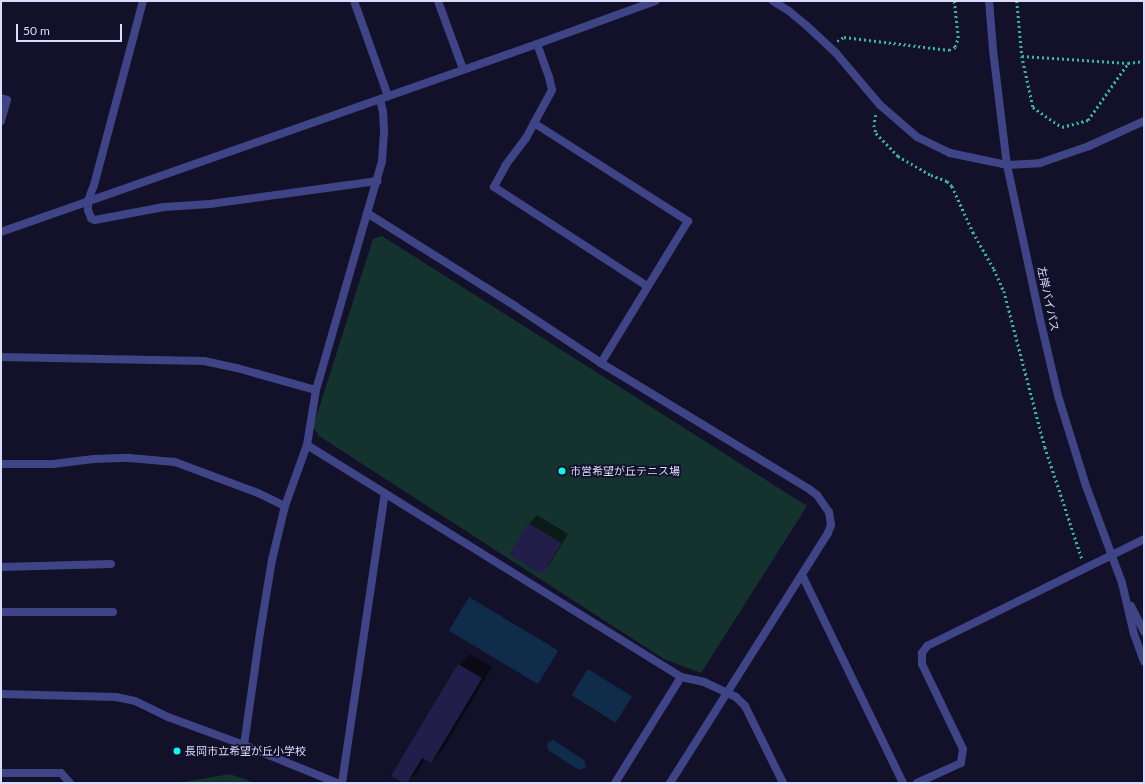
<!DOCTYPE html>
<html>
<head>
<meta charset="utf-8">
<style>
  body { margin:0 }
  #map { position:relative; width:1145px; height:784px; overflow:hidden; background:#131129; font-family:Lato,"Noto Sans JP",sans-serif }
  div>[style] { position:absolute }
  .green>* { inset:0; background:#15332e }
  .water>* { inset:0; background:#0f2c4b; transform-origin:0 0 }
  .shadow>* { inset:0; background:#0007 }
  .building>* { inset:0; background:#221e49; transform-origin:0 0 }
  .path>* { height:2.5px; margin-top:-1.25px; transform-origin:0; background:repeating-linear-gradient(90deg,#35b8a0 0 2px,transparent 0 5px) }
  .minor>* { height:8px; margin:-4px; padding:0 4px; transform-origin:4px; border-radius:4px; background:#3e4486 }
  .tertiary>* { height:8px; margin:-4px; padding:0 4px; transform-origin:4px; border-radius:4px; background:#3e4486 }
  .dots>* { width:11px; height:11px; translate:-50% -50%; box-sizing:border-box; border:2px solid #131129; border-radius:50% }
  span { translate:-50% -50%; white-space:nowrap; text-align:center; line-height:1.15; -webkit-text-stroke:3.5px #131129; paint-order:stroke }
  .street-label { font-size:11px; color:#dbdbfe }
  .poi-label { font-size:11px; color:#dbdbfe }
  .left { translate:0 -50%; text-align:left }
  .frame { position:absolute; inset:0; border:2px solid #dbdbfe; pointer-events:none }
  .scale { position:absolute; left:16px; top:24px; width:106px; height:18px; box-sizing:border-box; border:2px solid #dbdbfe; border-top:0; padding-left:5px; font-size:12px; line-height:14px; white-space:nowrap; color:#dbdbfe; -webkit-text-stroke:3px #131129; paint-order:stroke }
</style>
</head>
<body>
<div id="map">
  <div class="green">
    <div style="clip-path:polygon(382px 236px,807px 506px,701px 673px,664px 659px,319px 436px,313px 427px,373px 239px)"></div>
    <div style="clip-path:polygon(230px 774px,255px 783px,177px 783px)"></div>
  </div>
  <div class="water">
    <div style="left:469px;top:597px;width:104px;height:39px;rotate:31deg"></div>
    <div style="left:588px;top:669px;width:52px;height:31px;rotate:32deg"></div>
    <div style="clip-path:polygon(553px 740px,584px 760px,586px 767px,579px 770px,548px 750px,547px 743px)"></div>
  </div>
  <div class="shadow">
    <div style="clip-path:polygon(537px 515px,568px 534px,549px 565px,541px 573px,510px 554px,529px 524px)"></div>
    <div style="clip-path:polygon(470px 654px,492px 667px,442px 751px,431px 762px,425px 759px,417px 773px,405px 783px,459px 665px)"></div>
  </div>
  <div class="building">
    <div style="left:528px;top:523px;width:39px;height:37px;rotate:31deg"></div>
    <div style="clip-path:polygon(458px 664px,482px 678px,431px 763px,422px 758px,407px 783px,403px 783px,391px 776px)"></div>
  </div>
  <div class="path">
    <div style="left:1017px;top:1px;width:55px;rotate:84.8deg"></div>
    <div style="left:1022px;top:56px;width:52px;rotate:77.8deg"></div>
    <div style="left:1033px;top:107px;width:35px;rotate:35deg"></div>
    <div style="left:1062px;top:127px;width:27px;rotate:-15deg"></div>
    <div style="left:1088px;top:120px;width:70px;rotate:-54.9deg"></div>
    <div style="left:837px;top:41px;width:8px;rotate:-30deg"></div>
    <div style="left:844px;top:37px;width:106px;rotate:7.1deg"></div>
    <div style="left:949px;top:50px;width:7px;rotate:-27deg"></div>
    <div style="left:955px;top:47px;width:9px;rotate:-72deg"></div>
    <div style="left:958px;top:38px;width:37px;rotate:-96deg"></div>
    <div style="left:1022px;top:56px;width:106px;rotate:3.8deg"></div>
    <div style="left:1128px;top:63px;width:16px;rotate:-7deg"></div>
    <div style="left:876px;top:115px;width:10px;rotate:101deg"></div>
    <div style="left:874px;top:125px;width:8px;rotate:76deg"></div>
    <div style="left:876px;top:133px;width:32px;rotate:46deg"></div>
    <div style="left:898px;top:156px;width:38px;rotate:30deg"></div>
    <div style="left:931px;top:175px;width:17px;rotate:21deg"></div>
    <div style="left:947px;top:181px;width:7px;rotate:45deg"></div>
    <div style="left:952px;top:186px;width:51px;rotate:65.5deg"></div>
    <div style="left:973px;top:232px;width:43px;rotate:60.4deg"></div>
    <div style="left:994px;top:269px;width:24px;rotate:66deg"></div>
    <div style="left:1004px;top:291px;width:161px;rotate:75.3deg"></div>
    <div style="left:1045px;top:447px;width:118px;rotate:71.7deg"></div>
  </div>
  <div class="minor">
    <div style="left:143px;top:1px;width:190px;rotate:104.9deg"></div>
    <div style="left:94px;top:185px;width:17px;rotate:111deg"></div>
    <div style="left:88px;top:201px;width:9px;rotate:90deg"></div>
    <div style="left:88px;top:210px;width:9px;rotate:69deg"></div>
    <div style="left:91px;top:218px;width:4px;rotate:27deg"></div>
    <div style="left:95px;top:220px;width:70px;rotate:-10.7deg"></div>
    <div style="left:164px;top:207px;width:46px;rotate:-3.7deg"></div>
    <div style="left:210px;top:204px;width:169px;rotate:-7.8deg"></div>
    <div style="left:354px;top:1px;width:101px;rotate:70.3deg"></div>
    <div style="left:438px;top:1px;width:72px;rotate:69.8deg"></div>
    <div style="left:537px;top:44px;width:35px;rotate:70deg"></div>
    <div style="left:549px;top:77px;width:13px;rotate:77deg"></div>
    <div style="left:552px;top:90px;width:55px;rotate:118.4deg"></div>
    <div style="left:526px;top:138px;width:34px;rotate:127deg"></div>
    <div style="left:506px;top:165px;width:25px;rotate:119deg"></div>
    <div style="left:494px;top:187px;width:182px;rotate:32.9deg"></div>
    <div style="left:1px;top:98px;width:6px;rotate:18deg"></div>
    <div style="left:7px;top:100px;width:22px;rotate:106deg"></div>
    <div style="left:534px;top:123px;width:183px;rotate:32.5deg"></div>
    <div style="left:688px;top:221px;width:167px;rotate:121.5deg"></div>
    <div style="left:367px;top:213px;width:175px;rotate:32.1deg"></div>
    <div style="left:515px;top:306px;width:103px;rotate:33.5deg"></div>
    <div style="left:601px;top:363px;width:243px;rotate:31.2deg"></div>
    <div style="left:809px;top:489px;width:10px;rotate:37deg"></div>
    <div style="left:817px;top:495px;width:21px;rotate:55deg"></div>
    <div style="left:829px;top:512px;width:13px;rotate:81deg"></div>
    <div style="left:831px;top:525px;width:9px;rotate:111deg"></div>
    <div style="left:828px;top:533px;width:296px;rotate:122.3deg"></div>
    <div style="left:1px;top:357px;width:203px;rotate:1.1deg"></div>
    <div style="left:204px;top:361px;width:34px;rotate:12deg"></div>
    <div style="left:237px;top:368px;width:82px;rotate:15.6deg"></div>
    <div style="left:1px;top:464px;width:52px"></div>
    <div style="left:53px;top:464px;width:41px;rotate:-7deg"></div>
    <div style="left:94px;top:459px;width:35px;rotate:-2deg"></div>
    <div style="left:129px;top:458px;width:46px;rotate:5deg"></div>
    <div style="left:175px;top:462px;width:89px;rotate:20.5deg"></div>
    <div style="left:258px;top:493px;width:30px;rotate:26deg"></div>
    <div style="left:1px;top:567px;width:110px;rotate:-1.6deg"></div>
    <div style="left:802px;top:575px;width:231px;rotate:64.1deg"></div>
    <div style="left:1px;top:612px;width:112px"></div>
    <div style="left:1px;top:694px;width:115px;rotate:1.5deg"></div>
    <div style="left:116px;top:697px;width:19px;rotate:12deg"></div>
    <div style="left:135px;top:701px;width:37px;rotate:26deg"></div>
    <div style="left:168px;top:717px;width:81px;rotate:20.2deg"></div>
    <div style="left:244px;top:745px;width:100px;rotate:22.2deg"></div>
    <div style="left:244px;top:745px;width:113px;rotate:-81.9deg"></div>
    <div style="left:260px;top:633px;width:74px;rotate:-80.7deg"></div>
    <div style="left:272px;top:560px;width:56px;rotate:-76.5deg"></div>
    <div style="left:285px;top:506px;width:65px;rotate:-70.2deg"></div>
    <div style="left:307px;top:445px;width:440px;rotate:31.8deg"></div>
    <div style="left:681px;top:677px;width:24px;rotate:12deg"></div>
    <div style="left:704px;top:682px;width:35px;rotate:25deg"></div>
    <div style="left:736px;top:697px;width:13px;rotate:45deg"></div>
    <div style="left:745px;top:706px;width:86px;rotate:63.7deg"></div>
    <div style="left:1px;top:773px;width:60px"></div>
    <div style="left:61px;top:773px;width:13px;rotate:48deg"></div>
    <div style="left:342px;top:783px;width:293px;rotate:-81.6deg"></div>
    <div style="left:615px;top:783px;width:125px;rotate:-58.1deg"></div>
    <div style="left:917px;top:783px;width:48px;rotate:-24.4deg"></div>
    <div style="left:961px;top:763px;width:14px;rotate:-82deg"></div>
    <div style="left:963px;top:749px;width:94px;rotate:-115.8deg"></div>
    <div style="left:922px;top:664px;width:11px;rotate:-90deg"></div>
    <div style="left:922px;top:653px;width:9px;rotate:-54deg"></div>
    <div style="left:927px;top:646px;width:242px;rotate:-26.2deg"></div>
  </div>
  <div class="tertiary">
    <div style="left:773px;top:1px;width:19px;rotate:32deg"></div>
    <div style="left:789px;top:11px;width:23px;rotate:40deg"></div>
    <div style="left:807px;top:26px;width:40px;rotate:43deg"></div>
    <div style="left:836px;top:53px;width:68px;rotate:49.8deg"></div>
    <div style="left:880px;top:105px;width:49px;rotate:40.9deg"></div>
    <div style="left:917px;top:137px;width:37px;rotate:26deg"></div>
    <div style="left:950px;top:153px;width:58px;rotate:11.9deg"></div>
    <div style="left:1007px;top:165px;width:33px;rotate:-3deg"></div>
    <div style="left:1040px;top:163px;width:52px;rotate:-19.1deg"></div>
    <div style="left:1089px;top:146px;width:60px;rotate:-24.4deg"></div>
    <div style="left:989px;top:1px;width:49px;rotate:85.3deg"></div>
    <div style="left:993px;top:50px;width:116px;rotate:83.1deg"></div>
    <div style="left:1007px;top:165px;width:157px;rotate:77.9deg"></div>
    <div style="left:1040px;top:319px;width:79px;rotate:76.8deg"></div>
    <div style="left:1058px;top:396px;width:94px;rotate:72.7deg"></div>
    <div style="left:1086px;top:486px;width:103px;rotate:69.6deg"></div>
    <div style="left:1122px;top:583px;width:52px;rotate:76.8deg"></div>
    <div style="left:1134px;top:634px;width:29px;rotate:70deg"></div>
    <div style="left:1px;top:232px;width:568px;rotate:-19.33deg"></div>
    <div style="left:537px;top:44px;width:126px;rotate:-20deg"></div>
    <div style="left:307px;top:445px;width:56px;rotate:-80.7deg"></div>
    <div style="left:316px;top:390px;width:238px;rotate:-73.9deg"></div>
    <div style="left:382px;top:161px;width:31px;rotate:-86deg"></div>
    <div style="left:384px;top:130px;width:18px;rotate:-93deg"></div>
    <div style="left:383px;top:112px;width:13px;rotate:-103deg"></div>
    <div style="left:1131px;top:606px;width:29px;rotate:63deg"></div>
  </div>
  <div class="dots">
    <div style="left:562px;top:471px;background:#0ef6f2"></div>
    <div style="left:177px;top:751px;background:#0ef6f2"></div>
  </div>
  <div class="street-label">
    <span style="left:1048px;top:299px;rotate:78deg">左岸バイパス</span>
  </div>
  <div class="poi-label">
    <span class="left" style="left:570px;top:471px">市営希望が丘テニス場</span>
    <span class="left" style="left:185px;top:751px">長岡市立希望が丘小学校</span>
  </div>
  <div class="frame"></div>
  <div class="scale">50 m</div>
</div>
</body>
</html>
